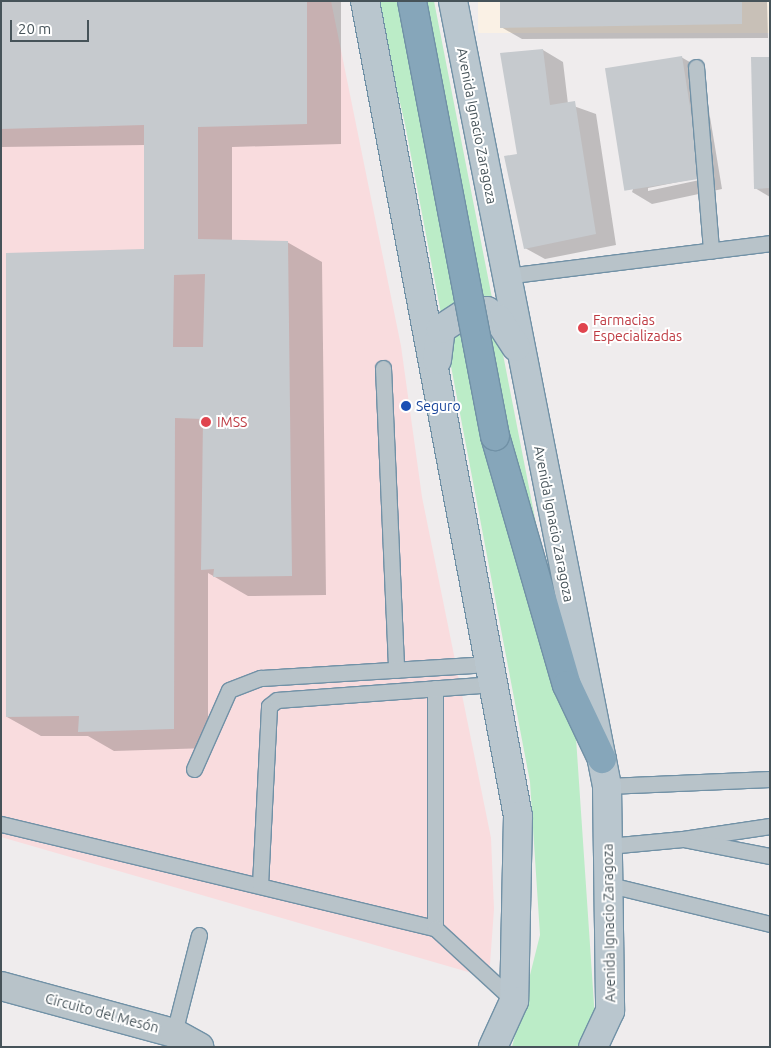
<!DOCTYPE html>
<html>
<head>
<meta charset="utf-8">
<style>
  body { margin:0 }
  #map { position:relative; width:771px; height:1048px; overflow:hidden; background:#efeced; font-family:Ubuntu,sans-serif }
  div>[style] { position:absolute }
  .commercial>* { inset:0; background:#faf1e5; transform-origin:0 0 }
  .medical>* { inset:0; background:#f9dcde }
  .green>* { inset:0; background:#bbecc7 }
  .shadow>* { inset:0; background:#0003 }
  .building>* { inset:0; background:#c6cace; transform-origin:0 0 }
  .roads { filter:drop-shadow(1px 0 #7191a6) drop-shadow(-1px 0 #7191a6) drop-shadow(0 1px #7191a6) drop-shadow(0 -1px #7191a6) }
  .lane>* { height:15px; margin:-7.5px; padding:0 7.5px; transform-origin:7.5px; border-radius:7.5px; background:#b8c3c9 }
  .street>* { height:28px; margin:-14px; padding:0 14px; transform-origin:14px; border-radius:14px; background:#b8c3c9 }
  .secondary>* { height:28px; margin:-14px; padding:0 14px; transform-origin:14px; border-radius:14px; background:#b9c6ce }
  .highway>* { height:28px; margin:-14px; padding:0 14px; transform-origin:14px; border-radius:14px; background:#86a6ba }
  .bridges { filter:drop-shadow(1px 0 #7191a6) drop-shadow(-1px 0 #7191a6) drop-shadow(0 1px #7191a6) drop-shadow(0 -1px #7191a6) }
  .highway-bridge>* { height:28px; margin:-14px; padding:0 14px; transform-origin:14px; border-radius:14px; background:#86a6ba }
  .dots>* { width:14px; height:14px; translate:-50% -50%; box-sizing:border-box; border:2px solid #fff; border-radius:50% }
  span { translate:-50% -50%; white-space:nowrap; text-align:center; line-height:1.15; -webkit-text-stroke:4px #fff; paint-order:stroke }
  .street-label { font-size:14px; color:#465359 }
  .health-label { font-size:14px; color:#be3a42 }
  .left { translate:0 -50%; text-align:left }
  .transit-label { font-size:14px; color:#164399 }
  .frame { position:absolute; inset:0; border:2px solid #465359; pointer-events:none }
  .scale { position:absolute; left:10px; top:20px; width:79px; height:22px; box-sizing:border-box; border:2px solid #465359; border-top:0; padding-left:6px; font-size:15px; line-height:18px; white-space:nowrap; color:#465359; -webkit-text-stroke:4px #fff; paint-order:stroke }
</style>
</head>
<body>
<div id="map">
  <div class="commercial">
    <div style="left:478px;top:1px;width:292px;height:32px"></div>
  </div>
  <div class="medical">
    <div style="clip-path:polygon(1px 1px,331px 1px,401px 346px,422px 497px,491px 838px,494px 909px,489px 978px,1px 837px)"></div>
  </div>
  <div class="green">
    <div style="clip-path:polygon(376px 1px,434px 1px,575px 723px,595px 1019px,584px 1047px,512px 1047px,540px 935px,530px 782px,405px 124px)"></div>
  </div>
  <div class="shadow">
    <div style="clip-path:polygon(1px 1px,341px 1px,341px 144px,232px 147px,232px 241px,287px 242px,322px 262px,326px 595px,248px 596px,208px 573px,208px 748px,114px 751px,88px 736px,41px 736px,7px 717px,145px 250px,145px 145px,1px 147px)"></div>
    <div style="clip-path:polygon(501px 1px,767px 1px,768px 38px,522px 39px,501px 27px)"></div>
    <div style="clip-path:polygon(543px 50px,563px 62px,568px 104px,596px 114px,616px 245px,545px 259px,525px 248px,518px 155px)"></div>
    <div style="clip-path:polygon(evenodd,681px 57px,702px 69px,722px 189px,652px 204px,632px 192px,681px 57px,708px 176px,709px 178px,648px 191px,648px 188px,708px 176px)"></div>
    <div style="clip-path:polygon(770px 58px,770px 197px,755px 188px)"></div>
  </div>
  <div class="building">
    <div style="clip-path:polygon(evenodd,1px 1px,307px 1px,307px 124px,198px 127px,198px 239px,288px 241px,292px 576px,213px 577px,214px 569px,201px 570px,203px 419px,175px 418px,174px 729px,78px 732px,79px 716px,6px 717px,6px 253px,144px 249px,144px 125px,1px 129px,1px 1px,205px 274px,203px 347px,173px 347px,174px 275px,205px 274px)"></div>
    <div style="clip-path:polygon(500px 1px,742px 1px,742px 24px,500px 28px)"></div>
    <div style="clip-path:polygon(543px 49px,550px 105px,575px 101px,596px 234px,524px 249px,504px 156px,517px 154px,500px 53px)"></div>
    <div style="left:682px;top:56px;width:124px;height:78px;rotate:81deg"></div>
    <div style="clip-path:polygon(751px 57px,770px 57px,770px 188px,754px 189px)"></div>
  </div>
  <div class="roads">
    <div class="lane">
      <div style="left:696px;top:67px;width:184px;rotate:85.3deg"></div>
      <div style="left:506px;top:276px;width:266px;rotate:-7.1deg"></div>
      <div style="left:383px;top:368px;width:302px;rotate:87.5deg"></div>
      <div style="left:194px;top:769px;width:86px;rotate:-66.1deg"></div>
      <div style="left:229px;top:690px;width:34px;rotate:-21deg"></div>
      <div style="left:261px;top:678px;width:229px;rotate:-3.5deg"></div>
      <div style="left:607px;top:786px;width:163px;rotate:-2.5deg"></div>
      <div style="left:1px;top:824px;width:446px;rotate:13.5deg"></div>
      <div style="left:435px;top:928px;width:240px;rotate:-90deg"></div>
      <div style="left:770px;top:826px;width:88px;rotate:171.5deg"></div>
      <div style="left:683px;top:839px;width:89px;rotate:11.1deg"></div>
      <div style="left:608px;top:846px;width:75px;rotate:-5.3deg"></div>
      <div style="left:260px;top:885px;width:179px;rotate:-87.1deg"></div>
      <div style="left:269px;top:706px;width:10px;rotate:-37deg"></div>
      <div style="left:277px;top:700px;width:217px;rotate:-4.2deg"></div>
      <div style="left:610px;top:885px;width:165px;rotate:13.7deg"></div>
      <div style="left:435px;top:928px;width:108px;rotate:42.7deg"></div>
      <div style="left:174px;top:1033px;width:101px;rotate:-75.7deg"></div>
    </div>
    <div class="street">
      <div style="left:1px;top:986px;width:179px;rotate:15.2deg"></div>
      <div style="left:174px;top:1033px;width:29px;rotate:29deg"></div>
    </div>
    <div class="secondary">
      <div style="left:365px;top:1px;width:829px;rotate:79.37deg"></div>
      <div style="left:518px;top:816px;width:185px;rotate:91.2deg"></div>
      <div style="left:514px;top:1001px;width:51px;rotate:114.5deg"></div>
      <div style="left:453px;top:1px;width:800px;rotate:78.9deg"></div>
      <div style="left:607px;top:786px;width:225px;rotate:89.2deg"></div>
      <div style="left:610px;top:1011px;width:40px;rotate:115deg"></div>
      <div style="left:437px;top:360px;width:31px;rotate:-83deg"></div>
      <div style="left:441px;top:329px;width:31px;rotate:-33deg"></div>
      <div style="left:467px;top:312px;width:20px;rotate:-3deg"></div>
      <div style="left:487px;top:311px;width:14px;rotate:36deg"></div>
      <div style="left:498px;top:319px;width:33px;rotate:57deg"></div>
    </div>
    <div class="highway">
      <div style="left:495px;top:436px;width:259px;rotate:73.9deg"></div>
      <div style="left:567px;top:685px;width:82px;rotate:64.7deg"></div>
    </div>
  </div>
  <div class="bridges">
    <div class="highway-bridge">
      <div style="left:412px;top:1px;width:443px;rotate:79.2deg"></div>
    </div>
  </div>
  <div class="dots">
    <div style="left:583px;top:328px;background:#e0444e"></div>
    <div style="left:406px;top:406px;background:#1a4fb4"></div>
    <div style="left:206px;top:422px;background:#e0444e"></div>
  </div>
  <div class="street-label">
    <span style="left:477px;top:126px;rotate:79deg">Avenida Ignacio Zaragoza</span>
    <span style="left:554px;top:524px;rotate:79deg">Avenida Ignacio Zaragoza</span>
    <span style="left:609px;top:923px;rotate:-91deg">Avenida Ignacio Zaragoza</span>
    <span style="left:102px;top:1013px;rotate:15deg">Circuito del Mesón</span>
  </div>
  <div class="health-label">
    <span class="left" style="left:593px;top:328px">Farmacias<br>Especializadas</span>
    <span class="left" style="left:217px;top:422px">IMSS</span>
  </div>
  <div class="transit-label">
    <span class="left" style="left:416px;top:406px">Seguro</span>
  </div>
  <div class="frame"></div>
  <div class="scale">20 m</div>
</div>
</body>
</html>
